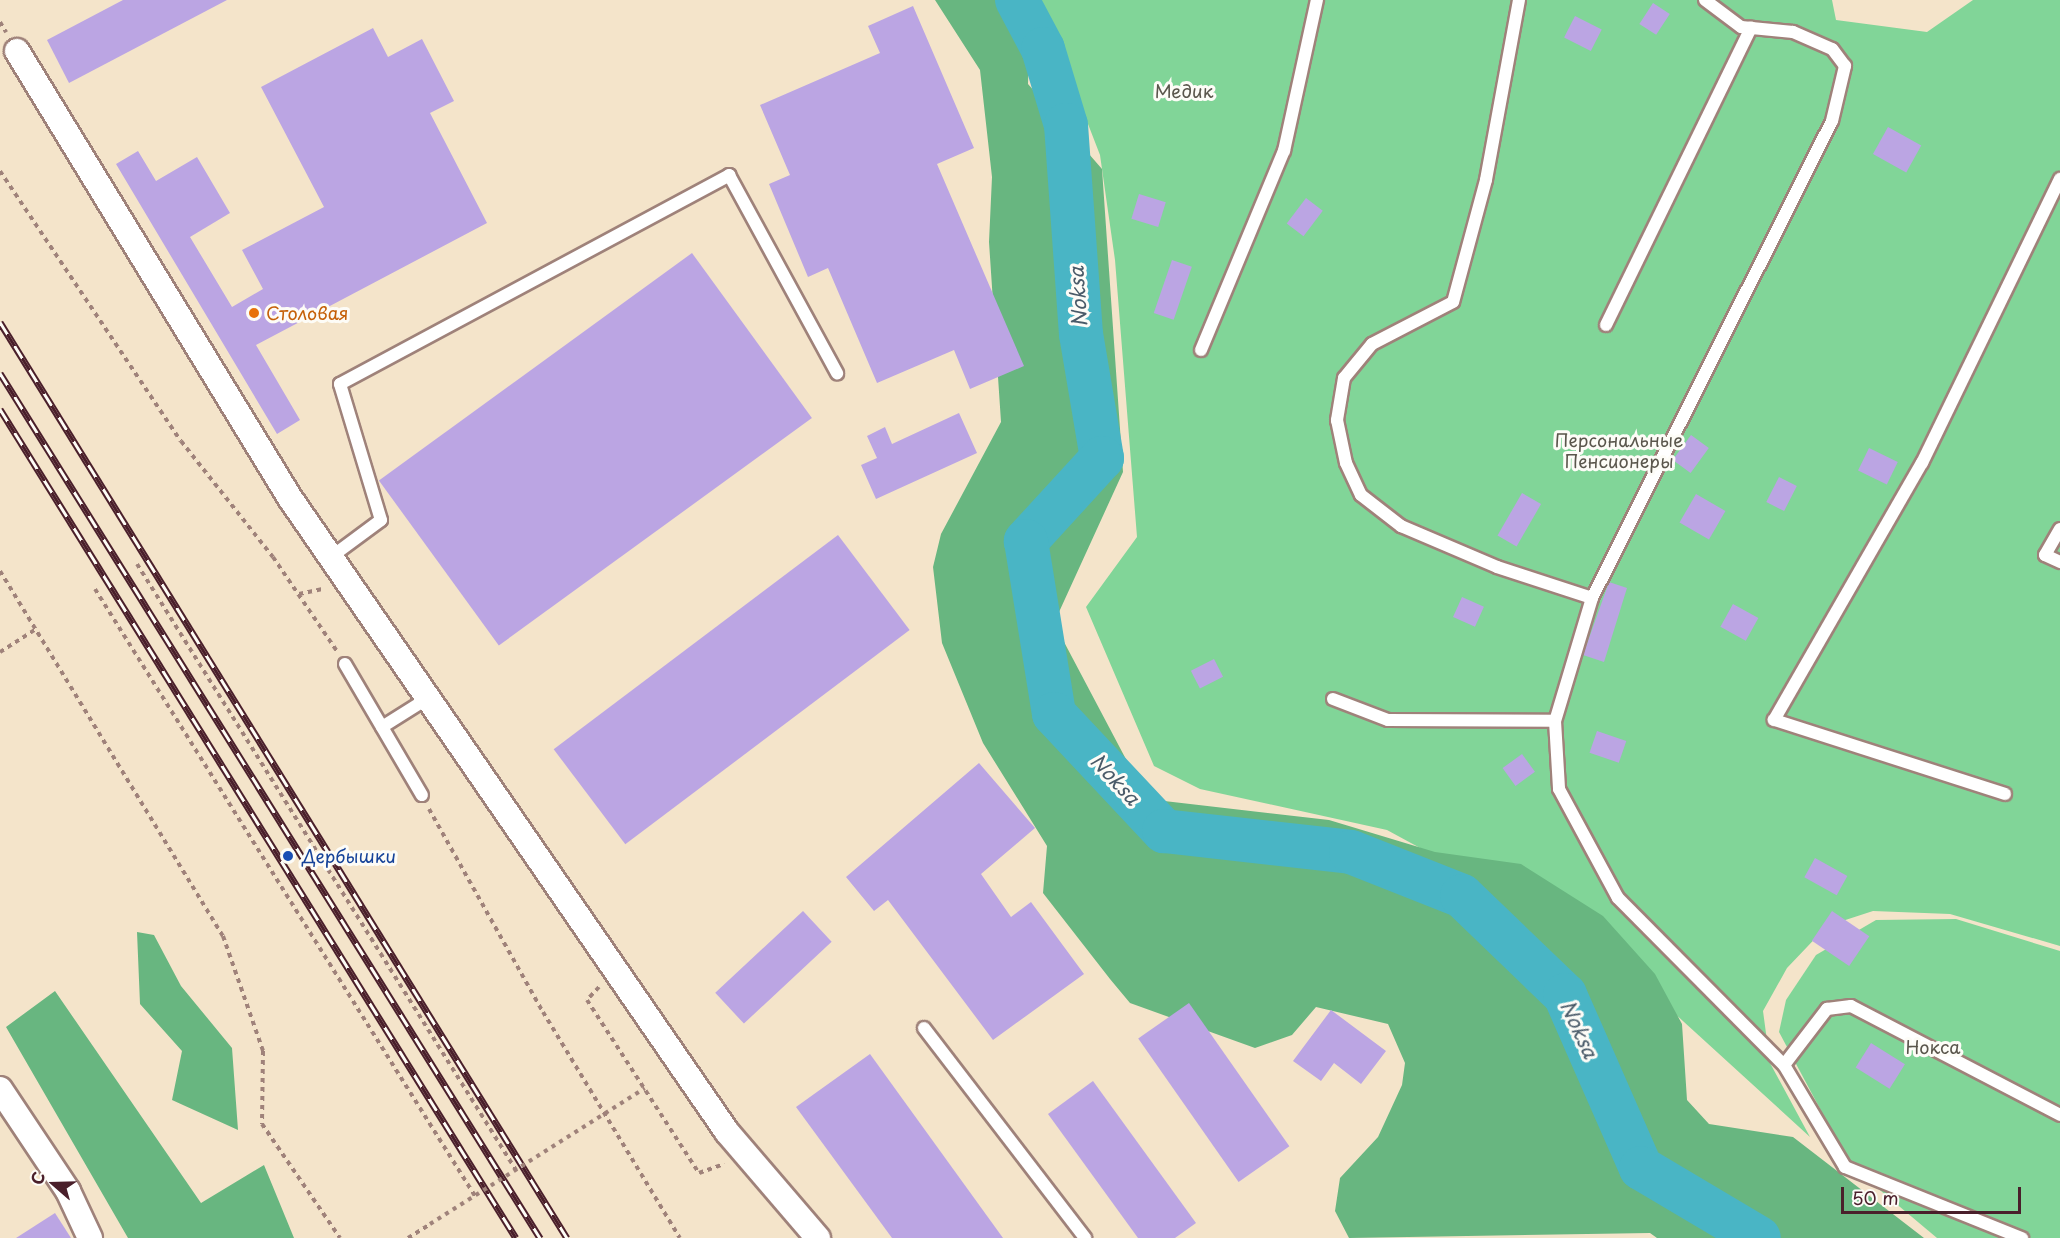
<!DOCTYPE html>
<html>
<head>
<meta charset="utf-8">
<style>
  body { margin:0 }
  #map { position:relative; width:2060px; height:1238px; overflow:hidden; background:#f4e4ca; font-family:"Playpen Sans",sans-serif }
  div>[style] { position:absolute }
  .green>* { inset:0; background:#81d598 }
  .forest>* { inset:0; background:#68b680 }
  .river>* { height:44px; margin:-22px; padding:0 22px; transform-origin:22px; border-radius:22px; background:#49b5c5 }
  .building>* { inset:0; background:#bba5e3; transform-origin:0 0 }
  .path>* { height:4px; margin-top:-2px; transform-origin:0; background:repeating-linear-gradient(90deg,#9f827a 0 4.5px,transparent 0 9px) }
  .roads { filter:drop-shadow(2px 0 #9f827a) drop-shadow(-2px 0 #9f827a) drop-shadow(0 2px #9f827a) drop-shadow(0 -2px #9f827a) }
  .lane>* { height:12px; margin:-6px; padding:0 6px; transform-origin:6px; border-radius:6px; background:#fff }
  .street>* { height:24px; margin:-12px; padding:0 12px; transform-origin:12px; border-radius:12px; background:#fff }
  .rail>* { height:7px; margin-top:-3.5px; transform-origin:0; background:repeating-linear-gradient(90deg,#fdfcf7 0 14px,#4a1f2b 0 28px); box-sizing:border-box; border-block:2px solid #4a1f2b }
  .path-bridge>* { height:4px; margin-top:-2px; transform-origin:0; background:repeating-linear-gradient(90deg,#9f827a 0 4.5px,transparent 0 9px) }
  .dots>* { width:16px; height:16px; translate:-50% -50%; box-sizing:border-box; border:3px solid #fdfcf7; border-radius:50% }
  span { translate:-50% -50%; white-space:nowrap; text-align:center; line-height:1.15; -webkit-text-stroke:6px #fdfcf7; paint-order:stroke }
  .park-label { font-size:18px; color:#5a564c }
  .food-label { font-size:18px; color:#c56008 }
  .left { translate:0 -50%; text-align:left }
  .transit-label { font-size:18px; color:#164399 }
  .water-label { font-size:20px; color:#4a5b69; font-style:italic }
  .north { position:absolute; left:24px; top:1154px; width:60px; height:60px; -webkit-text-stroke:4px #fdfcf7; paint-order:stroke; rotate:290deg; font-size:16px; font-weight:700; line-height:24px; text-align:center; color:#4a1f2b }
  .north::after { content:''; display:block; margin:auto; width:21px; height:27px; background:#4a1f2b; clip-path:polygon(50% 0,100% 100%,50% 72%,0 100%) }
  .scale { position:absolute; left:1841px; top:1187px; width:180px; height:27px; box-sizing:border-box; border:3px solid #4a1f2b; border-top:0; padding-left:8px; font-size:18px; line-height:21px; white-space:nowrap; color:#4a1f2b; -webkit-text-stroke:4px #fdfcf7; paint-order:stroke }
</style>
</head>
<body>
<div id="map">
  <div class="green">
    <div style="clip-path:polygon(1033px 0,1832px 0,1836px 20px,1927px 32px,1973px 0,2060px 0,2060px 946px,1950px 914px,1873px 911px,1827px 926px,1787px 968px,1763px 1011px,1770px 1063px,1810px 1137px,1638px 980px,1514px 899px,1387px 830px,1200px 789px,1154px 766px,1086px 607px,1137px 537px,1115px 260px,1100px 155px,1052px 31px)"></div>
    <div style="clip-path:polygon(1956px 919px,2060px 951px,2060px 1238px,1937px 1238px,1850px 1165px,1779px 1032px,1786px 1000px,1816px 955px,1876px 920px)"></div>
  </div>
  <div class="forest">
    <div style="clip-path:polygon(935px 0,1030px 0,1028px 84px,1102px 169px,1123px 472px,1054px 623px,1147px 799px,1329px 820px,1435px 852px,1521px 864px,1603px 916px,1655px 974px,1682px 1024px,1687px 1100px,1709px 1124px,1793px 1137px,1924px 1238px,1657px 1238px,1650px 1233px,1349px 1238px,1335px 1211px,1340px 1178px,1378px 1137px,1402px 1085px,1405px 1063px,1388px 1024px,1316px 1007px,1292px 1035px,1255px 1048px,1130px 1003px,1110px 979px,1043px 893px,1047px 846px,983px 743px,942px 643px,933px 567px,941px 534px,1001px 422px,989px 242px,992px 177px,980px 70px)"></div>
    <div style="clip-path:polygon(137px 932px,154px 935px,181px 986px,232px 1048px,238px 1130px,172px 1100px,182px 1051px,140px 1004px)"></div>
    <div style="clip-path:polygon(55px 991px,201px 1203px,264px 1165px,294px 1238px,128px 1238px,6px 1027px)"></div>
  </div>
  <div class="river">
    <div style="left:1017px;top:0;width:55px;rotate:62deg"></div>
    <div style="left:1043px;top:49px;width:79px;rotate:73.2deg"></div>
    <div style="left:1066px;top:125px;width:210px;rotate:85.9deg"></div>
    <div style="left:1081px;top:334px;width:126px;rotate:80.4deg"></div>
    <div style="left:1102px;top:458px;width:113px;rotate:132.5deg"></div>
    <div style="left:1026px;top:541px;width:175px;rotate:80.8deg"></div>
    <div style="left:1054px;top:714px;width:161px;rotate:46.8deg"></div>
    <div style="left:1164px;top:831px;width:188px;rotate:6.4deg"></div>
    <div style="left:1351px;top:852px;width:119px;rotate:21.6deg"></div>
    <div style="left:1462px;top:896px;width:143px;rotate:43.9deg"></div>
    <div style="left:1565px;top:995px;width:189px;rotate:66.3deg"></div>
    <div style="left:1641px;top:1168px;width:137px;rotate:30.7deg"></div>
  </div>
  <div class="building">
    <div style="clip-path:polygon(123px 0,227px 0,69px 83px,47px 40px)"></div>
    <div style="left:1653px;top:3px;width:20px;height:25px;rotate:33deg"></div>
    <div style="clip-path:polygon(913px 6px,974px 148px,937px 164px,1024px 366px,970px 389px,954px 350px,877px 383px,828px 268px,808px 277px,769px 184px,790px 175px,760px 105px,880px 53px,868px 26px)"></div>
    <div style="left:1575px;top:16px;width:30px;height:24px;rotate:27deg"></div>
    <div style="clip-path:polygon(373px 28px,388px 57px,422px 39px,454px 101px,430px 113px,487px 223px,256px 345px,300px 420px,277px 434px,116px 164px,138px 151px,156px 181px,197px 157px,230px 213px,190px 237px,232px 307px,263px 289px,242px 250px,324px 207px,261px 87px)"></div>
    <div style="left:1888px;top:127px;width:38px;height:31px;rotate:29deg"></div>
    <div style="left:1139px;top:194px;width:28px;height:26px;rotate:17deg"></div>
    <div style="left:1306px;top:198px;width:21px;height:32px;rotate:37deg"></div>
    <div style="left:692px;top:253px;width:204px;height:387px;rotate:54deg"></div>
    <div style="left:1172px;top:260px;width:21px;height:56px;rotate:19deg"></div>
    <div style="clip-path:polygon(959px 413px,977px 453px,876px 499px,861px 465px,877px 458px,867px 436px,885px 427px,892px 444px)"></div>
    <div style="left:1691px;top:435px;width:22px;height:31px;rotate:36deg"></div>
    <div style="left:1869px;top:448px;width:32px;height:25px;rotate:26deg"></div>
    <div style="left:1779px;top:477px;width:20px;height:28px;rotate:27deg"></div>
    <div style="left:1522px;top:493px;width:22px;height:49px;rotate:30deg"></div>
    <div style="left:1696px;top:494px;width:34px;height:33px;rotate:30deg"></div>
    <div style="left:838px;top:535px;width:119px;height:356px;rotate:53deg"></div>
    <div style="clip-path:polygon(1609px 582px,1627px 588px,1604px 662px,1583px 655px)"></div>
    <div style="left:1462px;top:597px;width:24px;height:22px;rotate:24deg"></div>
    <div style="left:1733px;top:604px;width:29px;height:26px;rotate:29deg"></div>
    <div style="left:1214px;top:659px;width:20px;height:26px;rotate:63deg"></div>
    <div style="left:1597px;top:731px;width:31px;height:23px;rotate:19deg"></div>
    <div style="left:1522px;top:754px;width:22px;height:24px;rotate:54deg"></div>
    <div style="clip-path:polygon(979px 763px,1035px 828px,981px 874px,1011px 917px,1031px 902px,1084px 974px,993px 1040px,888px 900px,874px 911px,846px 877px)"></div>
    <div style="left:1815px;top:858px;width:37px;height:22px;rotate:29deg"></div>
    <div style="left:803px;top:911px;width:42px;height:120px;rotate:47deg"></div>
    <div style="left:1832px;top:911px;width:45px;height:36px;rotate:34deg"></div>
    <div style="left:1189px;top:1003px;width:175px;height:62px;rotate:55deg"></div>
    <div style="clip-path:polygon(1331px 1010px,1386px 1051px,1361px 1084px,1334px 1063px,1321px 1081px,1293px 1061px)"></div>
    <div style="left:1871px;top:1043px;width:40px;height:29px;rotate:32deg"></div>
    <div style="clip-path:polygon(870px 1054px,1003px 1238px,892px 1238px,796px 1107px)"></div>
    <div style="clip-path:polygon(1093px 1081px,1196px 1223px,1175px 1238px,1138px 1238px,1048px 1114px)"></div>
    <div style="clip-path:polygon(55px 1213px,71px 1238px,16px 1238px)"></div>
  </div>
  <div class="path">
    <div style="left:0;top:22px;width:12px;rotate:59deg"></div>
    <div style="left:0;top:171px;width:325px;rotate:56.2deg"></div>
    <div style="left:181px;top:441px;width:148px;rotate:51.6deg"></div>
    <div style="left:273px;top:557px;width:114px;rotate:55.8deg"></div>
    <div style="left:137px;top:564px;width:715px;rotate:57.98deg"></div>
    <div style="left:0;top:571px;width:428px;rotate:58.6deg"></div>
    <div style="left:223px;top:936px;width:122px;rotate:70.8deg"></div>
    <div style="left:263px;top:1051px;width:73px;rotate:90.8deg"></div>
    <div style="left:262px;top:1124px;width:138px;rotate:55.6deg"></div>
    <div style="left:95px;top:589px;width:716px;rotate:57.95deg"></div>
    <div style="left:299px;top:594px;width:24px;rotate:-12deg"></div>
    <div style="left:0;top:652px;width:43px;rotate:-32.6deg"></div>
    <div style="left:429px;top:809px;width:233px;rotate:60.7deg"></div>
    <div style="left:543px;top:1012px;width:264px;rotate:58.8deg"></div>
    <div style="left:599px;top:987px;width:18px;rotate:133deg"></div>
    <div style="left:587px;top:1000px;width:206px;rotate:57.1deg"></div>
    <div style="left:699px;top:1173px;width:27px;rotate:-20deg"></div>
    <div style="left:408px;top:1238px;width:26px;rotate:-32deg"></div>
  </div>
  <div class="roads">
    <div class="lane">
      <div style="left:1519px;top:0;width:183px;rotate:100.4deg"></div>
      <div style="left:1486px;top:180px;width:126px;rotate:105.1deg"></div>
      <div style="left:1453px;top:302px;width:91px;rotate:152.6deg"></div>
      <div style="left:1372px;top:344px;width:44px;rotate:129.5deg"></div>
      <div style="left:1344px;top:378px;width:43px;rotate:99.5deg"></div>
      <div style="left:1337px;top:420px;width:44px;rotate:78.2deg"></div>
      <div style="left:1346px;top:463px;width:35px;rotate:65deg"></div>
      <div style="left:1361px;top:495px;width:51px;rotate:37.8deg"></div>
      <div style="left:1401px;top:526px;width:104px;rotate:23.1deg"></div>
      <div style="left:1497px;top:567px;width:100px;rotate:18.1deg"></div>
      <div style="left:1592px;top:598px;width:534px;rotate:-63.29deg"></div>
      <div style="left:1832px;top:121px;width:57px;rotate:-76.7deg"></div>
      <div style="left:1845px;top:66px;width:21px;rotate:-127deg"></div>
      <div style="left:1832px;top:49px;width:43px;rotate:-156.4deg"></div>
      <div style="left:1793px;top:32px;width:52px;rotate:-174.5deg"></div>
      <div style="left:1741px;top:27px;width:45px;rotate:-143.1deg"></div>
      <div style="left:1606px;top:325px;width:331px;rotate:-64deg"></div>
      <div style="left:1201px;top:350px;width:216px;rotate:-67.4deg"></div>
      <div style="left:1284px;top:151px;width:155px;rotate:-77.7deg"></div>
      <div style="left:2060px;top:529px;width:30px;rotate:120deg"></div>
      <div style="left:2045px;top:555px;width:17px;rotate:25deg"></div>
      <div style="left:331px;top:557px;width:62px;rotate:-36.5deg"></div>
      <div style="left:381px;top:520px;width:142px;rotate:-106.8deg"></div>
      <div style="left:340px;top:384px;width:442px;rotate:-28.2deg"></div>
      <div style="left:729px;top:175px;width:226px;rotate:61.4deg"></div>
      <div style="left:1592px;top:598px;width:128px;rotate:106.7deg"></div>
      <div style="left:1555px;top:721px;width:68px;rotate:86.6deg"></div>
      <div style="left:1559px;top:789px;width:124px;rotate:61.6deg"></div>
      <div style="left:1618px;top:898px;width:235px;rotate:45.2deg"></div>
      <div style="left:1784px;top:1065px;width:119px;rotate:59.1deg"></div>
      <div style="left:1845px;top:1167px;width:191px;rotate:21.9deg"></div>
      <div style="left:345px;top:664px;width:152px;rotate:59.6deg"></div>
      <div style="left:1333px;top:699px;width:59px;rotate:20.9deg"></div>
      <div style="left:1388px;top:720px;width:167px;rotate:0.3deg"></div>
      <div style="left:382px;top:727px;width:54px;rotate:-32.2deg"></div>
      <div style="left:2005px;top:794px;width:243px;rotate:-162.2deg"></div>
      <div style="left:1774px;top:720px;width:297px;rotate:-60.1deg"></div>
      <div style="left:1922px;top:463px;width:316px;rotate:-64.1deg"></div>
      <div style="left:924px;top:1028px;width:265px;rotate:52.5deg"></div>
      <div style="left:1784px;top:1065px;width:71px;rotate:-52.5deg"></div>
      <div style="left:1827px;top:1009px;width:24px;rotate:-7deg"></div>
      <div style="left:1851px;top:1006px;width:236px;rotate:27.5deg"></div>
    </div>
    <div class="street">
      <div style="left:17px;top:51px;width:524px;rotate:58.59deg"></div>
      <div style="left:290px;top:498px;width:770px;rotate:55.42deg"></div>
      <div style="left:727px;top:1132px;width:140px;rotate:49.4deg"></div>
      <div style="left:0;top:1089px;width:123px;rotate:56.3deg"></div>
      <div style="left:68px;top:1191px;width:52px;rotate:64.9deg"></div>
    </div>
  </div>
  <div class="rail">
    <div style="left:0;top:322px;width:1077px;rotate:58.24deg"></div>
    <div style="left:0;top:373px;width:1020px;rotate:58.02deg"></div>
    <div style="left:0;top:409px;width:976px;rotate:58.1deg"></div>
  </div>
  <div class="path-bridge">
    <div style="left:430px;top:1224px;width:254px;rotate:-32.3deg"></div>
  </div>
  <div class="dots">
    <div style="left:254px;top:313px;background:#e8710a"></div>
    <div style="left:288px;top:856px;background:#1a4fb4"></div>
  </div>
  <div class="park-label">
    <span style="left:1184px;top:91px">Медик</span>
    <span style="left:1619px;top:451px">Персональные<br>Пенсионеры</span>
    <span style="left:1933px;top:1047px">Нокса</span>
  </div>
  <div class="food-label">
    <span class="left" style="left:266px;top:313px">Столовая</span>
  </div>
  <div class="transit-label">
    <span class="left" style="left:302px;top:856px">Дербышки</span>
  </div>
  <div class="water-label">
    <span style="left:1078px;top:297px;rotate:-94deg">Noksa</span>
    <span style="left:1115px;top:779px;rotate:47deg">Noksa</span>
    <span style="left:1579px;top:1029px;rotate:65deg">Noksa</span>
  </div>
  <div class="north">С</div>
  <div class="scale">50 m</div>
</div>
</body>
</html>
